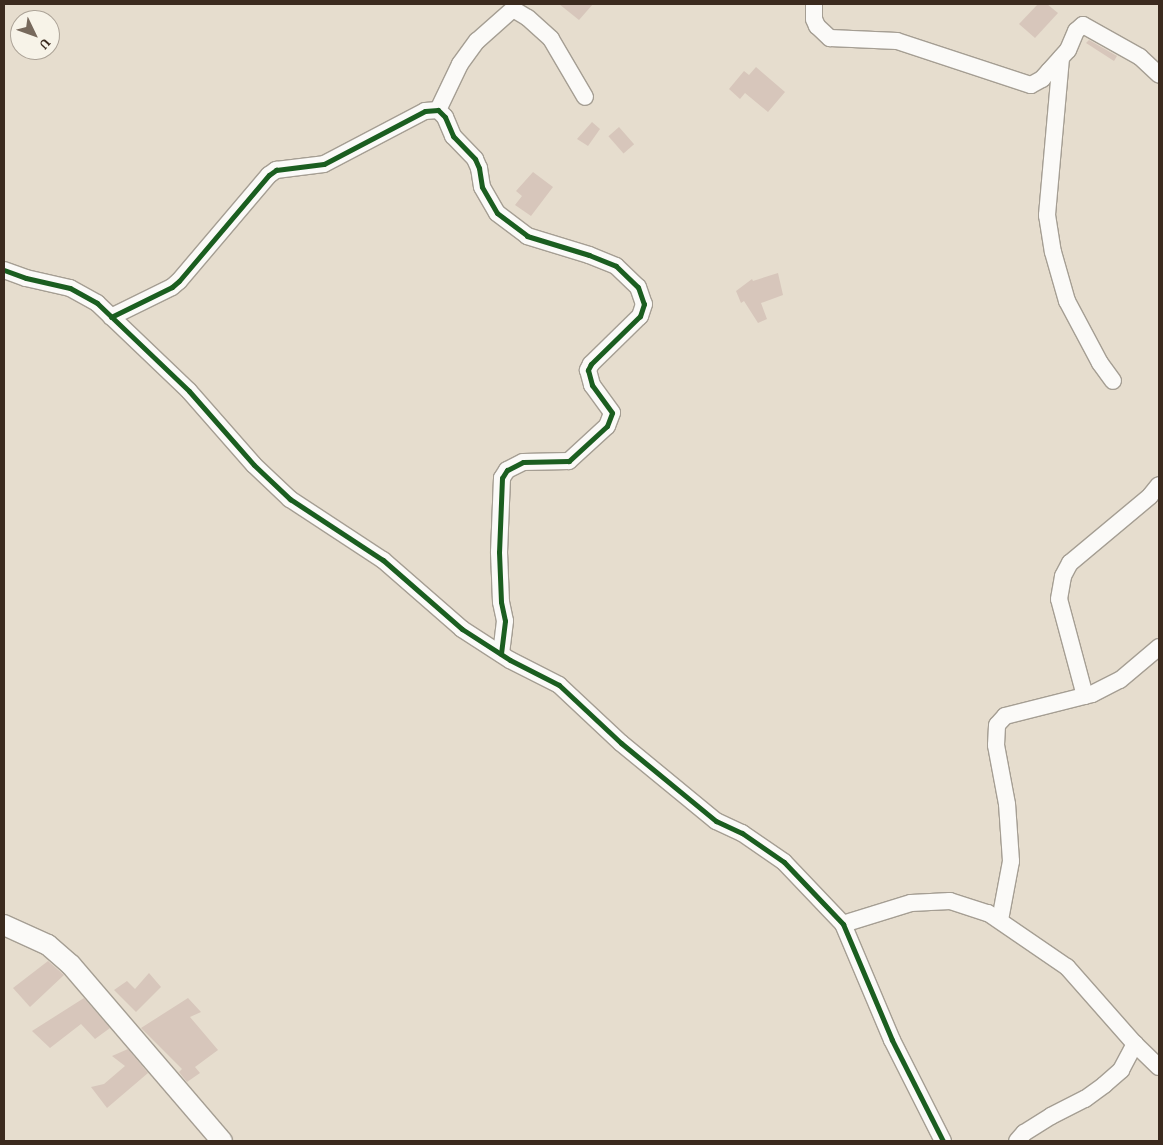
<!DOCTYPE html>
<html>
<head>
<meta charset="utf-8">
<style>
  body { margin:0 }
  #map { position:relative; width:1163px; height:1145px; overflow:hidden; background:#e6ddce; font-family:"Gentium Book Plus",serif }
  div>[style] { position:absolute }
  .building>* { inset:0; background:#d7c6bb; transform-origin:0 0 }
  .roads { filter:drop-shadow(1px 0 #a59e93) drop-shadow(-1px 0 #a59e93) drop-shadow(0 1px #a59e93) drop-shadow(0 -1px #a59e93) }
  .minor>* { height:16px; margin:-8px; padding:0 8px; transform-origin:8px; border-radius:8px; background:#fbfaf8 }
  .tertiary>* { height:20px; margin:-10px; padding:0 10px; transform-origin:10px; border-radius:10px; background:#fbfaf8 }
  .cycleway>* { height:5px; margin:-2.5px; padding:0 2.5px; transform-origin:2.5px; border-radius:2.5px; background:#1b5e20 }
  span { translate:-50% -50%; white-space:nowrap; text-align:center; line-height:1.15; -webkit-text-stroke:5px #f7f3e8; paint-order:stroke }
  .frame { position:absolute; inset:0; border:5px solid #3b2a1e; pointer-events:none }
  .north { position:absolute; left:10px; top:10px; width:50px; height:50px; box-sizing:border-box; background:#f7f3e8; border:1px solid #aca397; border-radius:50%; rotate:132deg; font-size:14px; font-weight:700; line-height:20px; text-align:center; color:#3b2a1e }
  .north::after { content:''; display:block; margin:auto; width:18px; height:22px; background:#77695c; clip-path:polygon(50% 0,100% 100%,50% 72%,0 100%) }
</style>
</head>
<body>
<div id="map">
  <div class="building">
    <div style="clip-path:polygon(559px 4px,593px 4px,579px 20px)"></div>
    <div style="clip-path:polygon(1038px 4px,1047px 4px,1058px 13px,1035px 38px,1019px 24px)"></div>
    <div style="clip-path:polygon(1089px 40px,1117px 56px,1114px 61px,1086px 43px)"></div>
    <div style="clip-path:polygon(756px 67px,785px 92px,768px 112px,745px 93px,740px 99px,729px 89px,744px 71px,749px 75px)"></div>
    <div style="clip-path:polygon(592px 122px,600px 129px,588px 146px,577px 139px)"></div>
    <div style="left:619px;top:127px;width:23px;height:14px;rotate:49deg"></div>
    <div style="clip-path:polygon(533px 172px,553px 187px,531px 216px,515px 205px,522px 196px,516px 191px)"></div>
    <div style="clip-path:polygon(778px 273px,783px 295px,761px 303px,767px 319px,758px 323px,744px 301px,741px 303px,736px 291px,752px 279px,753px 281px)"></div>
    <div style="clip-path:polygon(48px 961px,64px 975px,30px 1007px,13px 988px)"></div>
    <div style="clip-path:polygon(149px 973px,161px 987px,136px 1012px,114px 990px,127px 981px,135px 989px)"></div>
    <div style="clip-path:polygon(84px 998px,110px 1028px,95px 1039px,81px 1024px,50px 1048px,32px 1031px)"></div>
    <div style="clip-path:polygon(188px 998px,201px 1012px,190px 1017px,218px 1050px,195px 1067px,200px 1073px,187px 1082px,179px 1072px,182px 1069px,141px 1028px)"></div>
    <div style="clip-path:polygon(128px 1049px,148px 1073px,107px 1108px,91px 1087px,104px 1084px,125px 1066px,112px 1056px)"></div>
  </div>
  <div class="roads">
    <div class="minor">
      <div style="left:814px;top:4px;width:15px;rotate:90deg"></div>
      <div style="left:814px;top:19px;width:8px;rotate:67deg"></div>
      <div style="left:817px;top:26px;width:18px;rotate:43deg"></div>
      <div style="left:830px;top:38px;width:67px;rotate:2.6deg"></div>
      <div style="left:897px;top:41px;width:141px;rotate:18.2deg"></div>
      <div style="left:1031px;top:85px;width:13px;rotate:-29deg"></div>
      <div style="left:1042px;top:79px;width:11px;rotate:-49deg"></div>
      <div style="left:1049px;top:71px;width:28px;rotate:-48deg"></div>
      <div style="left:1068px;top:50px;width:21px;rotate:-67deg"></div>
      <div style="left:1076px;top:31px;width:9px;rotate:-41deg"></div>
      <div style="left:1083px;top:25px;width:65px;rotate:29.3deg"></div>
      <div style="left:1140px;top:57px;width:26px;rotate:43deg"></div>
      <div style="left:1061px;top:58px;width:158px;rotate:95.1deg"></div>
      <div style="left:1047px;top:215px;width:37px;rotate:81deg"></div>
      <div style="left:1053px;top:252px;width:51px;rotate:74.1deg"></div>
      <div style="left:1067px;top:301px;width:70px;rotate:62deg"></div>
      <div style="left:1100px;top:363px;width:22px;rotate:54deg"></div>
      <div style="left:438px;top:110px;width:51px;rotate:-64.4deg"></div>
      <div style="left:460px;top:64px;width:29px;rotate:-54deg"></div>
      <div style="left:477px;top:41px;width:48px;rotate:-41.6deg"></div>
      <div style="left:513px;top:9px;width:17px;rotate:31deg"></div>
      <div style="left:528px;top:18px;width:31px;rotate:42deg"></div>
      <div style="left:551px;top:39px;width:67px;rotate:59.6deg"></div>
      <div style="left:4px;top:270px;width:23px;rotate:20deg"></div>
      <div style="left:26px;top:278px;width:45px;rotate:12.8deg"></div>
      <div style="left:70px;top:288px;width:31px;rotate:29deg"></div>
      <div style="left:97px;top:303px;width:127px;rotate:43.7deg"></div>
      <div style="left:189px;top:391px;width:98px;rotate:48.7deg"></div>
      <div style="left:254px;top:465px;width:50px;rotate:43.4deg"></div>
      <div style="left:290px;top:499px;width:111px;rotate:33.3deg"></div>
      <div style="left:383px;top:560px;width:105px;rotate:41.1deg"></div>
      <div style="left:462px;top:629px;width:57px;rotate:32.9deg"></div>
      <div style="left:510px;top:660px;width:55px;rotate:27deg"></div>
      <div style="left:559px;top:685px;width:85px;rotate:43.1deg"></div>
      <div style="left:621px;top:743px;width:123px;rotate:39.4deg"></div>
      <div style="left:716px;top:821px;width:29px;rotate:25deg"></div>
      <div style="left:742px;top:833px;width:51px;rotate:34.6deg"></div>
      <div style="left:784px;top:862px;width:86px;rotate:46.4deg"></div>
      <div style="left:843px;top:924px;width:126px;rotate:67.1deg"></div>
      <div style="left:892px;top:1040px;width:113px;rotate:63.2deg"></div>
      <div style="left:111px;top:317px;width:68px;rotate:-26.2deg"></div>
      <div style="left:172px;top:287px;width:9px;rotate:-41deg"></div>
      <div style="left:179px;top:281px;width:139px;rotate:-49.7deg"></div>
      <div style="left:269px;top:175px;width:9px;rotate:-36deg"></div>
      <div style="left:276px;top:170px;width:48px;rotate:-7.1deg"></div>
      <div style="left:324px;top:164px;width:114px;rotate:-27.7deg"></div>
      <div style="left:425px;top:111px;width:13px;rotate:-4deg"></div>
      <div style="left:438px;top:110px;width:10px;rotate:45deg"></div>
      <div style="left:445px;top:117px;width:21px;rotate:67deg"></div>
      <div style="left:453px;top:136px;width:32px;rotate:46deg"></div>
      <div style="left:475px;top:159px;width:10px;rotate:66deg"></div>
      <div style="left:479px;top:168px;width:19px;rotate:81deg"></div>
      <div style="left:482px;top:187px;width:30px;rotate:60deg"></div>
      <div style="left:497px;top:213px;width:38px;rotate:37deg"></div>
      <div style="left:527px;top:236px;width:65px;rotate:17deg"></div>
      <div style="left:589px;top:255px;width:29px;rotate:22deg"></div>
      <div style="left:616px;top:266px;width:30px;rotate:44deg"></div>
      <div style="left:638px;top:287px;width:18px;rotate:71deg"></div>
      <div style="left:644px;top:304px;width:13px;rotate:108deg"></div>
      <div style="left:640px;top:316px;width:69px;rotate:135.6deg"></div>
      <div style="left:591px;top:364px;width:7px;rotate:117deg"></div>
      <div style="left:588px;top:370px;width:16px;rotate:75deg"></div>
      <div style="left:592px;top:385px;width:34px;rotate:54deg"></div>
      <div style="left:612px;top:413px;width:14px;rotate:111deg"></div>
      <div style="left:607px;top:426px;width:52px;rotate:137.4deg"></div>
      <div style="left:569px;top:461px;width:46px;rotate:178.8deg"></div>
      <div style="left:523px;top:462px;width:18px;rotate:153deg"></div>
      <div style="left:507px;top:470px;width:9px;rotate:122deg"></div>
      <div style="left:502px;top:478px;width:74px;rotate:92.3deg"></div>
      <div style="left:499px;top:552px;width:50px;rotate:87.7deg"></div>
      <div style="left:501px;top:602px;width:19px;rotate:78deg"></div>
      <div style="left:505px;top:621px;width:33px;rotate:97deg"></div>
      <div style="left:1085px;top:696px;width:100px;rotate:-105deg"></div>
      <div style="left:1059px;top:599px;width:23px;rotate:-80deg"></div>
      <div style="left:1063px;top:576px;width:15px;rotate:-62deg"></div>
      <div style="left:1070px;top:563px;width:104px;rotate:-39.9deg"></div>
      <div style="left:1150px;top:496px;width:14px;rotate:-51deg"></div>
      <div style="left:1000px;top:920px;width:60px;rotate:-79.4deg"></div>
      <div style="left:1011px;top:861px;width:57px;rotate:-94deg"></div>
      <div style="left:1007px;top:804px;width:60px;rotate:-100.6deg"></div>
      <div style="left:996px;top:745px;width:20px;rotate:-87deg"></div>
      <div style="left:997px;top:725px;width:12px;rotate:-48deg"></div>
      <div style="left:1005px;top:716px;width:90px;rotate:-14.2deg"></div>
      <div style="left:1092px;top:694px;width:31px;rotate:-27deg"></div>
      <div style="left:1120px;top:680px;width:51px;rotate:-40.2deg"></div>
      <div style="left:843px;top:924px;width:71px;rotate:-17.2deg"></div>
      <div style="left:911px;top:903px;width:39px;rotate:-3deg"></div>
      <div style="left:950px;top:901px;width:40px;rotate:18deg"></div>
      <div style="left:988px;top:913px;width:96px;rotate:34.4deg"></div>
      <div style="left:1067px;top:967px;width:103px;rotate:48.6deg"></div>
      <div style="left:1135px;top:1044px;width:33px;rotate:44deg"></div>
      <div style="left:1017px;top:1141px;width:11px;rotate:-49deg"></div>
      <div style="left:1024px;top:1133px;width:32px;rotate:-32deg"></div>
      <div style="left:1051px;top:1116px;width:38px;rotate:-27deg"></div>
      <div style="left:1085px;top:1099px;width:24px;rotate:-36deg"></div>
      <div style="left:1104px;top:1085px;width:23px;rotate:-41deg"></div>
      <div style="left:1121px;top:1070px;width:30px;rotate:-62deg"></div>
    </div>
    <div class="tertiary">
      <div style="left:4px;top:925px;width:48px;rotate:24.4deg"></div>
      <div style="left:48px;top:945px;width:30px;rotate:41deg"></div>
      <div style="left:71px;top:965px;width:232px;rotate:49.4deg"></div>
    </div>
  </div>
  <div class="cycleway">
    <div style="left:4px;top:270px;width:23px;rotate:20deg"></div>
    <div style="left:26px;top:278px;width:45px;rotate:12.8deg"></div>
    <div style="left:70px;top:288px;width:31px;rotate:29deg"></div>
    <div style="left:97px;top:303px;width:127px;rotate:43.7deg"></div>
    <div style="left:189px;top:391px;width:98px;rotate:48.7deg"></div>
    <div style="left:254px;top:465px;width:50px;rotate:43.4deg"></div>
    <div style="left:290px;top:499px;width:111px;rotate:33.3deg"></div>
    <div style="left:383px;top:560px;width:105px;rotate:41.1deg"></div>
    <div style="left:462px;top:629px;width:57px;rotate:32.9deg"></div>
    <div style="left:510px;top:660px;width:55px;rotate:27deg"></div>
    <div style="left:559px;top:685px;width:85px;rotate:43.1deg"></div>
    <div style="left:621px;top:743px;width:123px;rotate:39.4deg"></div>
    <div style="left:716px;top:821px;width:29px;rotate:25deg"></div>
    <div style="left:742px;top:833px;width:51px;rotate:34.6deg"></div>
    <div style="left:784px;top:862px;width:86px;rotate:46.4deg"></div>
    <div style="left:843px;top:924px;width:126px;rotate:67.1deg"></div>
    <div style="left:892px;top:1040px;width:113px;rotate:63.2deg"></div>
    <div style="left:111px;top:317px;width:68px;rotate:-26.2deg"></div>
    <div style="left:172px;top:287px;width:9px;rotate:-41deg"></div>
    <div style="left:179px;top:281px;width:139px;rotate:-49.7deg"></div>
    <div style="left:269px;top:175px;width:9px;rotate:-36deg"></div>
    <div style="left:276px;top:170px;width:48px;rotate:-7.1deg"></div>
    <div style="left:324px;top:164px;width:114px;rotate:-27.7deg"></div>
    <div style="left:425px;top:111px;width:13px;rotate:-4deg"></div>
    <div style="left:438px;top:110px;width:10px;rotate:45deg"></div>
    <div style="left:445px;top:117px;width:21px;rotate:67deg"></div>
    <div style="left:453px;top:136px;width:32px;rotate:46deg"></div>
    <div style="left:475px;top:159px;width:10px;rotate:66deg"></div>
    <div style="left:479px;top:168px;width:19px;rotate:81deg"></div>
    <div style="left:482px;top:187px;width:30px;rotate:60deg"></div>
    <div style="left:497px;top:213px;width:38px;rotate:37deg"></div>
    <div style="left:527px;top:236px;width:65px;rotate:17deg"></div>
    <div style="left:589px;top:255px;width:29px;rotate:22deg"></div>
    <div style="left:616px;top:266px;width:30px;rotate:44deg"></div>
    <div style="left:638px;top:287px;width:18px;rotate:71deg"></div>
    <div style="left:644px;top:304px;width:13px;rotate:108deg"></div>
    <div style="left:640px;top:316px;width:69px;rotate:135.6deg"></div>
    <div style="left:591px;top:364px;width:7px;rotate:117deg"></div>
    <div style="left:588px;top:370px;width:16px;rotate:75deg"></div>
    <div style="left:592px;top:385px;width:34px;rotate:54deg"></div>
    <div style="left:612px;top:413px;width:14px;rotate:111deg"></div>
    <div style="left:607px;top:426px;width:52px;rotate:137.4deg"></div>
    <div style="left:569px;top:461px;width:46px;rotate:178.8deg"></div>
    <div style="left:523px;top:462px;width:18px;rotate:153deg"></div>
    <div style="left:507px;top:470px;width:9px;rotate:122deg"></div>
    <div style="left:502px;top:478px;width:74px;rotate:92.3deg"></div>
    <div style="left:499px;top:552px;width:50px;rotate:87.7deg"></div>
    <div style="left:501px;top:602px;width:19px;rotate:78deg"></div>
    <div style="left:505px;top:621px;width:33px;rotate:97deg"></div>
  </div>
  <div class="frame"></div>
  <div class="north">U</div>
</div>
</body>
</html>
